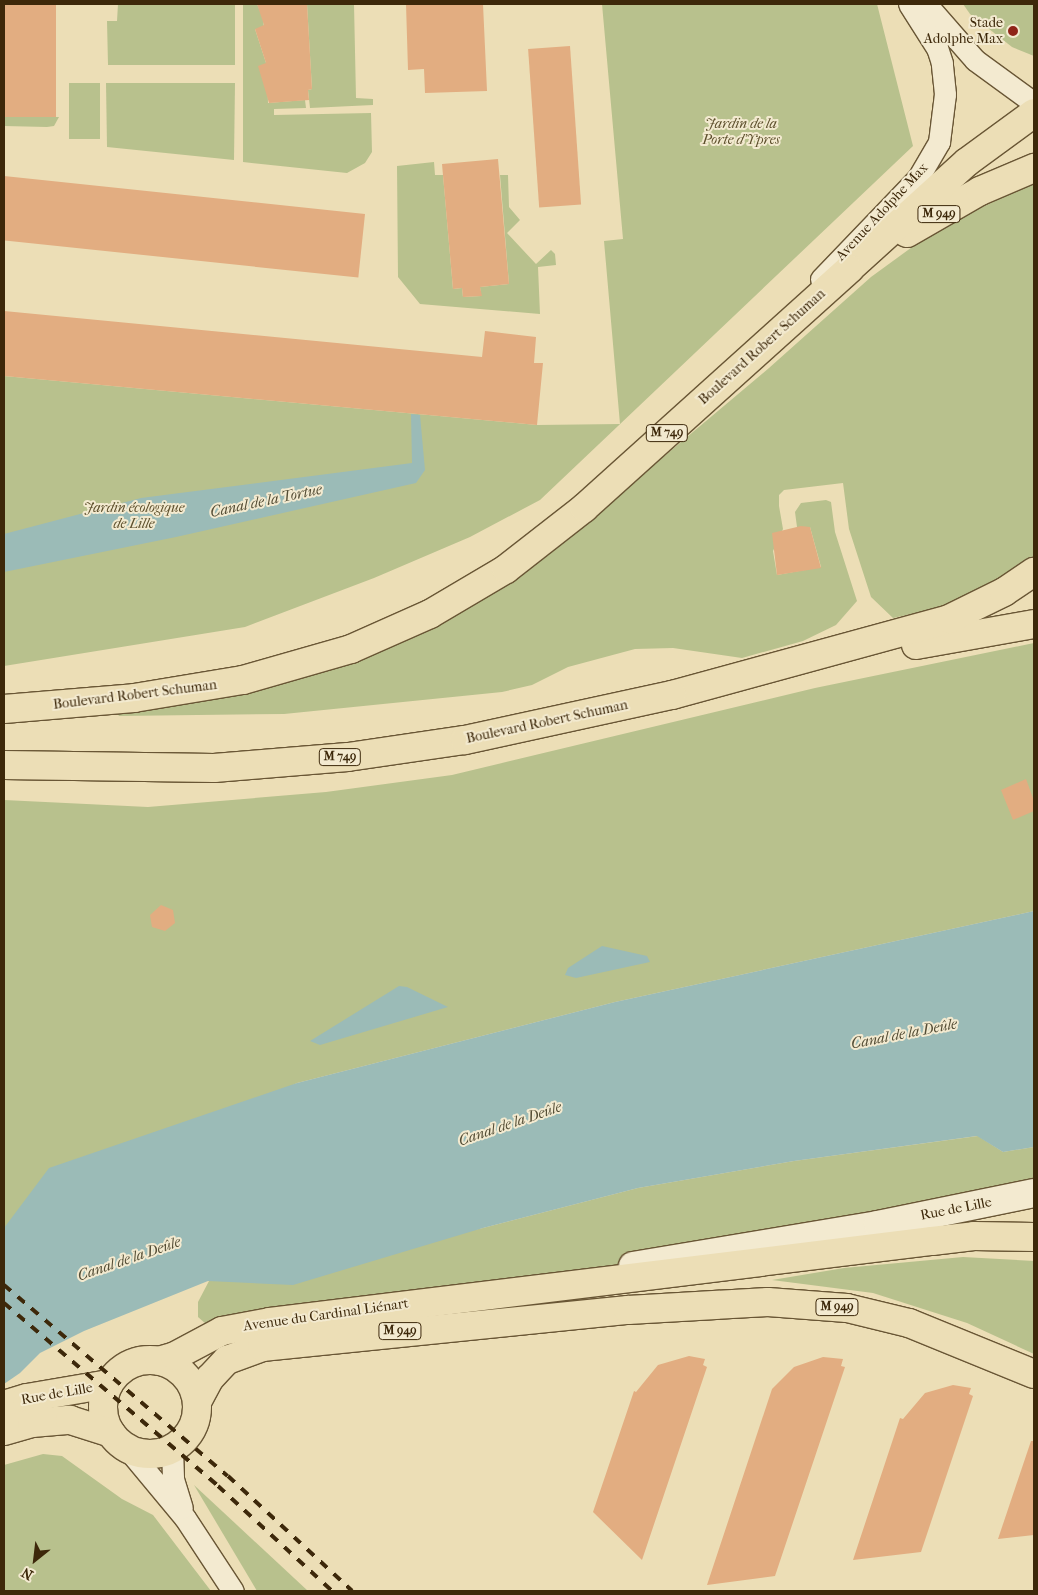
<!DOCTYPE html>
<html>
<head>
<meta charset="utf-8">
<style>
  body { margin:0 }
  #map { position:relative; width:1038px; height:1595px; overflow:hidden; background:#ecdeb6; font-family:"IM FELL French Canon",serif }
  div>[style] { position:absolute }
  .green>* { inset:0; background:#b8c18d; transform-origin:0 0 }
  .water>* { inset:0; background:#9bbbb7 }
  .building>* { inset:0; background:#e2ad81; transform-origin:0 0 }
  .roads { filter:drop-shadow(1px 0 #695635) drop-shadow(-1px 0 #695635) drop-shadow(0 1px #695635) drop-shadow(0 -1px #695635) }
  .street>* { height:21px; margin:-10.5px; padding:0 10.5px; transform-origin:10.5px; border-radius:10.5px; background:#f3ead0 }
  .secondary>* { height:28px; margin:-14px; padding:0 14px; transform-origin:14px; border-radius:14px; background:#f3ead0 }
  .primary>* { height:28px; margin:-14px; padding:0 14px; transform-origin:14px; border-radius:14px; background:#ecdeb6 }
  .primary>.ring { margin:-14px; padding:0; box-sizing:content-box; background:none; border:28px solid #ecdeb6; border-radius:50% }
  .highway>* { height:28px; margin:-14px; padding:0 14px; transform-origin:14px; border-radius:14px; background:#ecdeb6 }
  .rail>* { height:4px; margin-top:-2px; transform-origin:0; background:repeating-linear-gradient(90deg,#3d280a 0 9px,transparent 0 18px) }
  .dots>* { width:14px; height:14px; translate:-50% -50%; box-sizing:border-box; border:2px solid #f3ead0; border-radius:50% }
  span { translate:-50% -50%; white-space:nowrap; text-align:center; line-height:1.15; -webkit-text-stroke:4px #f3ead0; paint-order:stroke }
  .shield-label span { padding:1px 4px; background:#f3ead0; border:1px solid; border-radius:4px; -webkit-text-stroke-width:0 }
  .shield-label { font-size:12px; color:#3d280a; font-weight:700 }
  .poi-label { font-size:14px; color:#3d280a }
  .right { translate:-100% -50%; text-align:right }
  .park-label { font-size:14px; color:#5c4e2b; font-style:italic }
  .street-label { font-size:14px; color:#3d280a }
  .water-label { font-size:15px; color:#544d35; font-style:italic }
  .frame { position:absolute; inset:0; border:5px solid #3d280a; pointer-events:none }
  .north { position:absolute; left:10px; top:1535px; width:50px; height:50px; -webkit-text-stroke:4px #f3ead0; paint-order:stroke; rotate:209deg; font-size:14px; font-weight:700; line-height:20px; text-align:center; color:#3d280a }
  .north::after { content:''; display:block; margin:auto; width:18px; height:22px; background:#3d280a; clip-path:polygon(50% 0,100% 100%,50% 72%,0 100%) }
</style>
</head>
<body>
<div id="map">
  <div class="green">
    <div style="clip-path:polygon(118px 4px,235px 4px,235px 65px,108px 65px,107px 21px,117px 21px)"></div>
    <div style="clip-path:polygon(243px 4px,257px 4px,263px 18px,264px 29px,255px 29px,267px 66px,268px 103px,305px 100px,306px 108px,274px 109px,274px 115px,371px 113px,372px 152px,365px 163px,347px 173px,243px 162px)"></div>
    <div style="clip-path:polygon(307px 4px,354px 4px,356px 98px,373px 99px,373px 105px,310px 108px,308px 90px,312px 89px)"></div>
    <div style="clip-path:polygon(602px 4px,877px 4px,913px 146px,540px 500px,470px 537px,374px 578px,245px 627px,4px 666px,4px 376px,537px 425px,620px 424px,604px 241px,623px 239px)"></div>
    <div style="clip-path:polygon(963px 4px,1034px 4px,1034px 56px,1012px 47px,970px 14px)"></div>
    <div style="left:69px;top:83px;width:31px;height:56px"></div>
    <div style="clip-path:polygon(106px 83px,235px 83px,234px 160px,107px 147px)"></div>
    <div style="clip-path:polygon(4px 117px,59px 117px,54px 126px,47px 127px,4px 126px)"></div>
    <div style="clip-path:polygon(434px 162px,435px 175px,443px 175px,453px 289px,462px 288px,463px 297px,481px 296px,480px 287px,509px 284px,500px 175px,508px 175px,509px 207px,520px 220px,507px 233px,536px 264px,551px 250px,555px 254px,556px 265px,538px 267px,540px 314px,420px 304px,398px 277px,397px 166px)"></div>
    <div style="clip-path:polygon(1034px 183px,1034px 556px,1014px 577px,956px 604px,893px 618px,871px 597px,849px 529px,843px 483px,784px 490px,779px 495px,779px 506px,783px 529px,773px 551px,777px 575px,821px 567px,810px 527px,797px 527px,795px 512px,801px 503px,826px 500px,831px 502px,835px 532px,857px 601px,836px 625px,803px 641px,742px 658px,673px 648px,635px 649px,568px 667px,532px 685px,502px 692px,284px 714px,119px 716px,117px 713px,191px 703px,270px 687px,370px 656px,502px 587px,580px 527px,769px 368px,871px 277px,941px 226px)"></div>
    <div style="clip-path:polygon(1034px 643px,1034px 911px,615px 1002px,297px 1083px,4px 1228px,4px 800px,148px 807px,326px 792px,452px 775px,815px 688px)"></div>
    <div style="clip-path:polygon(978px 1136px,1003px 1152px,1034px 1147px,1034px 1193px,499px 1292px,424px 1288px,206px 1324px,198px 1317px,198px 1302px,209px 1281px,231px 1281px,483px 1228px,638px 1188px,794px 1161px)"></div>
    <div style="clip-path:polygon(963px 1257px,1034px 1261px,1034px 1354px,967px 1323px,873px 1293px,772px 1280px,844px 1268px)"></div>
    <div style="clip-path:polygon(43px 1454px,62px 1456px,122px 1499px,153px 1515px,211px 1591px,4px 1591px,4px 1465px)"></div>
    <div style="clip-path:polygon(194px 1485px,308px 1591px,257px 1591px)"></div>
  </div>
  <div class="water">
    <div style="clip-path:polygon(411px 414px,420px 415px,425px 470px,416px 483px,176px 537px,4px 572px,4px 534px,141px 498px,412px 463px)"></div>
    <div style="clip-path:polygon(1034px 911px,1034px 1147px,1003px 1152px,977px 1136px,794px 1161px,638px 1188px,483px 1228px,293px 1285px,208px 1281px,84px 1331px,40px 1353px,20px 1373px,4px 1384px,4px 1228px,49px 1168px,297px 1083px,615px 1002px)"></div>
    <div style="clip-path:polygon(602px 946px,647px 956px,650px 962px,576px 978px,565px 975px,568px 968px)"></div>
    <div style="clip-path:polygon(399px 986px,407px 987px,448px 1007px,320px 1045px,310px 1041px)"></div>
  </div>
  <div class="building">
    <div style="left:4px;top:4px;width:52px;height:113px"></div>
    <div style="clip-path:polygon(257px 4px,307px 4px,312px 89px,308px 90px,309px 100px,269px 103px,258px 66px,266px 63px,255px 29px,264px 25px)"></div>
    <div style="clip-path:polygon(406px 4px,483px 4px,487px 91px,425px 93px,424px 69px,408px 70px)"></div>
    <div style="left:570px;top:46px;width:159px;height:42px;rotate:86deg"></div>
    <div style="clip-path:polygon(498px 159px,509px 284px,480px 287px,482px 296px,463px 297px,462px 288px,453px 289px,442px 164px)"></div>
    <div style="left:4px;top:176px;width:363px;height:64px;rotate:6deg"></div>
    <div style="clip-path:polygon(4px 311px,482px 357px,485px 331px,536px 337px,534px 363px,543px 363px,537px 425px,4px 376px)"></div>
    <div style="clip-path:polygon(801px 526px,810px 527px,821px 568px,777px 575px,772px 533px)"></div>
    <div style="clip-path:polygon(1026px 779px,1034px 801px,1034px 811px,1013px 820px,1001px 790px)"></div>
    <div style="clip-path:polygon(161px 905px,173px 910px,175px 923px,165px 931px,152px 927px,150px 915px)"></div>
    <div style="clip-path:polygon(689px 1356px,705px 1359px,703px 1365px,707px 1367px,642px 1560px,593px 1512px,634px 1391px,636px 1392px,658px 1365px)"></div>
    <div style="clip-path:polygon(823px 1357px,843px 1359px,841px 1366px,845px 1367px,775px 1576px,707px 1585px,772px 1389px,794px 1367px)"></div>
    <div style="clip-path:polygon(953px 1385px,971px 1388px,969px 1394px,973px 1396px,921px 1552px,853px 1560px,900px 1418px,903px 1419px,925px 1393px)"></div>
    <div style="clip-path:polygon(1031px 1441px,1034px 1441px,1034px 1535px,998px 1539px)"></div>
  </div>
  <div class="roads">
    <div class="street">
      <div style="left:926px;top:4px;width:74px;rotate:48.8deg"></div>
      <div style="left:975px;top:60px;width:73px;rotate:36.1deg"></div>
      <div style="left:821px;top:279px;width:140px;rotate:-46.2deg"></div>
      <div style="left:918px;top:178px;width:42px;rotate:-59.7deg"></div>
      <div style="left:939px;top:142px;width:48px;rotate:-82.9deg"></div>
      <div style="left:945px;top:94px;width:31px;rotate:-96deg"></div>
      <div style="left:942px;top:63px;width:16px;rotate:-108deg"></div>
      <div style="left:937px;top:48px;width:52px;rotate:-122.5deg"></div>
      <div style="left:126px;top:1447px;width:92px;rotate:50.3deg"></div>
      <div style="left:185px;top:1518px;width:87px;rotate:56.7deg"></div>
      <div style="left:172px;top:1449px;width:30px;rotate:88deg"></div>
      <div style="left:173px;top:1479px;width:30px;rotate:73deg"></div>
    </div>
    <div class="secondary">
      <div style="left:633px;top:1266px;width:248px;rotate:-9.5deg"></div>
      <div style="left:878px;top:1225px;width:159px;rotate:-11.6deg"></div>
    </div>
    <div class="primary">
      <div style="left:907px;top:233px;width:84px;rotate:-29.9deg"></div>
      <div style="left:980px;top:191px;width:59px;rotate:-23.1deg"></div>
      <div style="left:849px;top:269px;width:159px;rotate:-42.2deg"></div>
      <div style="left:967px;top:162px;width:83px;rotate:-36.2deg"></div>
      <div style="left:916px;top:645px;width:120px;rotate:-10.1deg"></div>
      <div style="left:672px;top:695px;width:287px;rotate:-15.3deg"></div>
      <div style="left:949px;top:619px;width:61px;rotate:-26.1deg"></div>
      <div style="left:1004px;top:592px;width:36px;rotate:-34deg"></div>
      <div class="ring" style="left:103px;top:1360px;width:66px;height:66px"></div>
      <div style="left:159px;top:1361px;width:17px;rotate:-17deg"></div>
      <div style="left:175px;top:1356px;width:53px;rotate:-28deg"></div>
      <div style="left:222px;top:1331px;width:49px;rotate:-10.6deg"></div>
      <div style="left:270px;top:1322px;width:667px;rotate:-6.98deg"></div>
      <div style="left:932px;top:1241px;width:42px;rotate:-6.8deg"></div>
      <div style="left:974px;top:1236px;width:60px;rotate:1deg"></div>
      <div style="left:197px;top:1402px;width:27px;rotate:-62deg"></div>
      <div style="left:210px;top:1378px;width:25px;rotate:-47deg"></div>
      <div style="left:227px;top:1360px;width:37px;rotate:-20deg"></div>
      <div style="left:262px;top:1347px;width:368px;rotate:-5.8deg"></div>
      <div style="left:628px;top:1310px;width:140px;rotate:-3.3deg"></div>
      <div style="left:768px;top:1302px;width:79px;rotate:4.3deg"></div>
      <div style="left:847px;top:1308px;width:64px;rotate:13.6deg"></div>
      <div style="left:909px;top:1323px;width:135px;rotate:22.2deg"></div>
      <div style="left:4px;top:1405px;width:24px;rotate:-17deg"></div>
      <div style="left:27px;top:1398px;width:83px;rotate:-9.7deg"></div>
      <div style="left:4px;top:1431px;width:29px;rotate:-16deg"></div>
      <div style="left:32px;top:1423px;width:38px;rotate:-5deg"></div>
      <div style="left:70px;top:1420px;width:43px;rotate:17.6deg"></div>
    </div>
    <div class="highway">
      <div style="left:4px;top:709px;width:130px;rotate:-4.8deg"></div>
      <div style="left:134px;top:698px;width:110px;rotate:-9.4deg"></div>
      <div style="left:243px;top:680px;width:112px;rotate:-16deg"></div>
      <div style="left:351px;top:649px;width:86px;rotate:-23.9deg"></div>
      <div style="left:430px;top:614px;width:88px;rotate:-30.6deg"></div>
      <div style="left:506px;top:569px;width:99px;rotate:-38deg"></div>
      <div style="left:584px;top:508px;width:357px;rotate:-42deg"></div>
      <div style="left:4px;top:765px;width:210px;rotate:0.8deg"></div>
      <div style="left:214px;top:768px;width:134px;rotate:-4.7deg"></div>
      <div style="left:348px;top:757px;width:118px;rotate:-8.3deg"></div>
      <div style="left:465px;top:740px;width:212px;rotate:-12.3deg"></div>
    </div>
  </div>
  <div class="rail">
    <div style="left:4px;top:1285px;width:294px;rotate:40.5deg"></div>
    <div style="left:228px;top:1476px;width:169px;rotate:42.8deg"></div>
    <div style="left:4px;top:1303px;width:282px;rotate:40.5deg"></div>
    <div style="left:218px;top:1486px;width:155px;rotate:42.6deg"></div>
  </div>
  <div class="dots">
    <div style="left:1013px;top:31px;background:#8f2418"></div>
  </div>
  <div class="shield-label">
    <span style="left:939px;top:214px">M 949</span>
    <span style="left:667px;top:433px">M 749</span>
    <span style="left:340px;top:757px">M 749</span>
    <span style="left:837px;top:1307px">M 949</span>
    <span style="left:400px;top:1331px">M 949</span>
  </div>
  <div class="poi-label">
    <span class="right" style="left:1003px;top:31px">Stade<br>Adolphe Max</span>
  </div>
  <div class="park-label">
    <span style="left:741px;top:132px">Jardin de la<br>Porte d'Ypres</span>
    <span style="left:134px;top:516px">Jardin écologique<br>de Lille</span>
  </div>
  <div class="street-label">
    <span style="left:882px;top:212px;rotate:-47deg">Avenue Adolphe Max</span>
    <span style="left:762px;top:347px;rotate:-42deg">Boulevard Robert Schuman</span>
    <span style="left:135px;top:695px;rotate:-7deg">Boulevard Robert Schuman</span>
    <span style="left:547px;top:722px;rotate:-12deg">Boulevard Robert Schuman</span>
    <span style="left:956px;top:1209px;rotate:-11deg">Rue de Lille</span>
    <span style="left:326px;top:1315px;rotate:-8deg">Avenue du Cardinal Liénart</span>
    <span style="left:57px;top:1394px;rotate:-10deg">Rue de Lille</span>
  </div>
  <div class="water-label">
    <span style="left:266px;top:501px;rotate:-12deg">Canal de la Tortue</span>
    <span style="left:904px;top:1034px;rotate:-11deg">Canal de la Deûle</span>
    <span style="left:510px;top:1124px;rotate:-19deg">Canal de la Deûle</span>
    <span style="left:129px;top:1259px;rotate:-19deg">Canal de la Deûle</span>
  </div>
  <div class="frame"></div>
  <div class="north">N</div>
</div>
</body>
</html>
